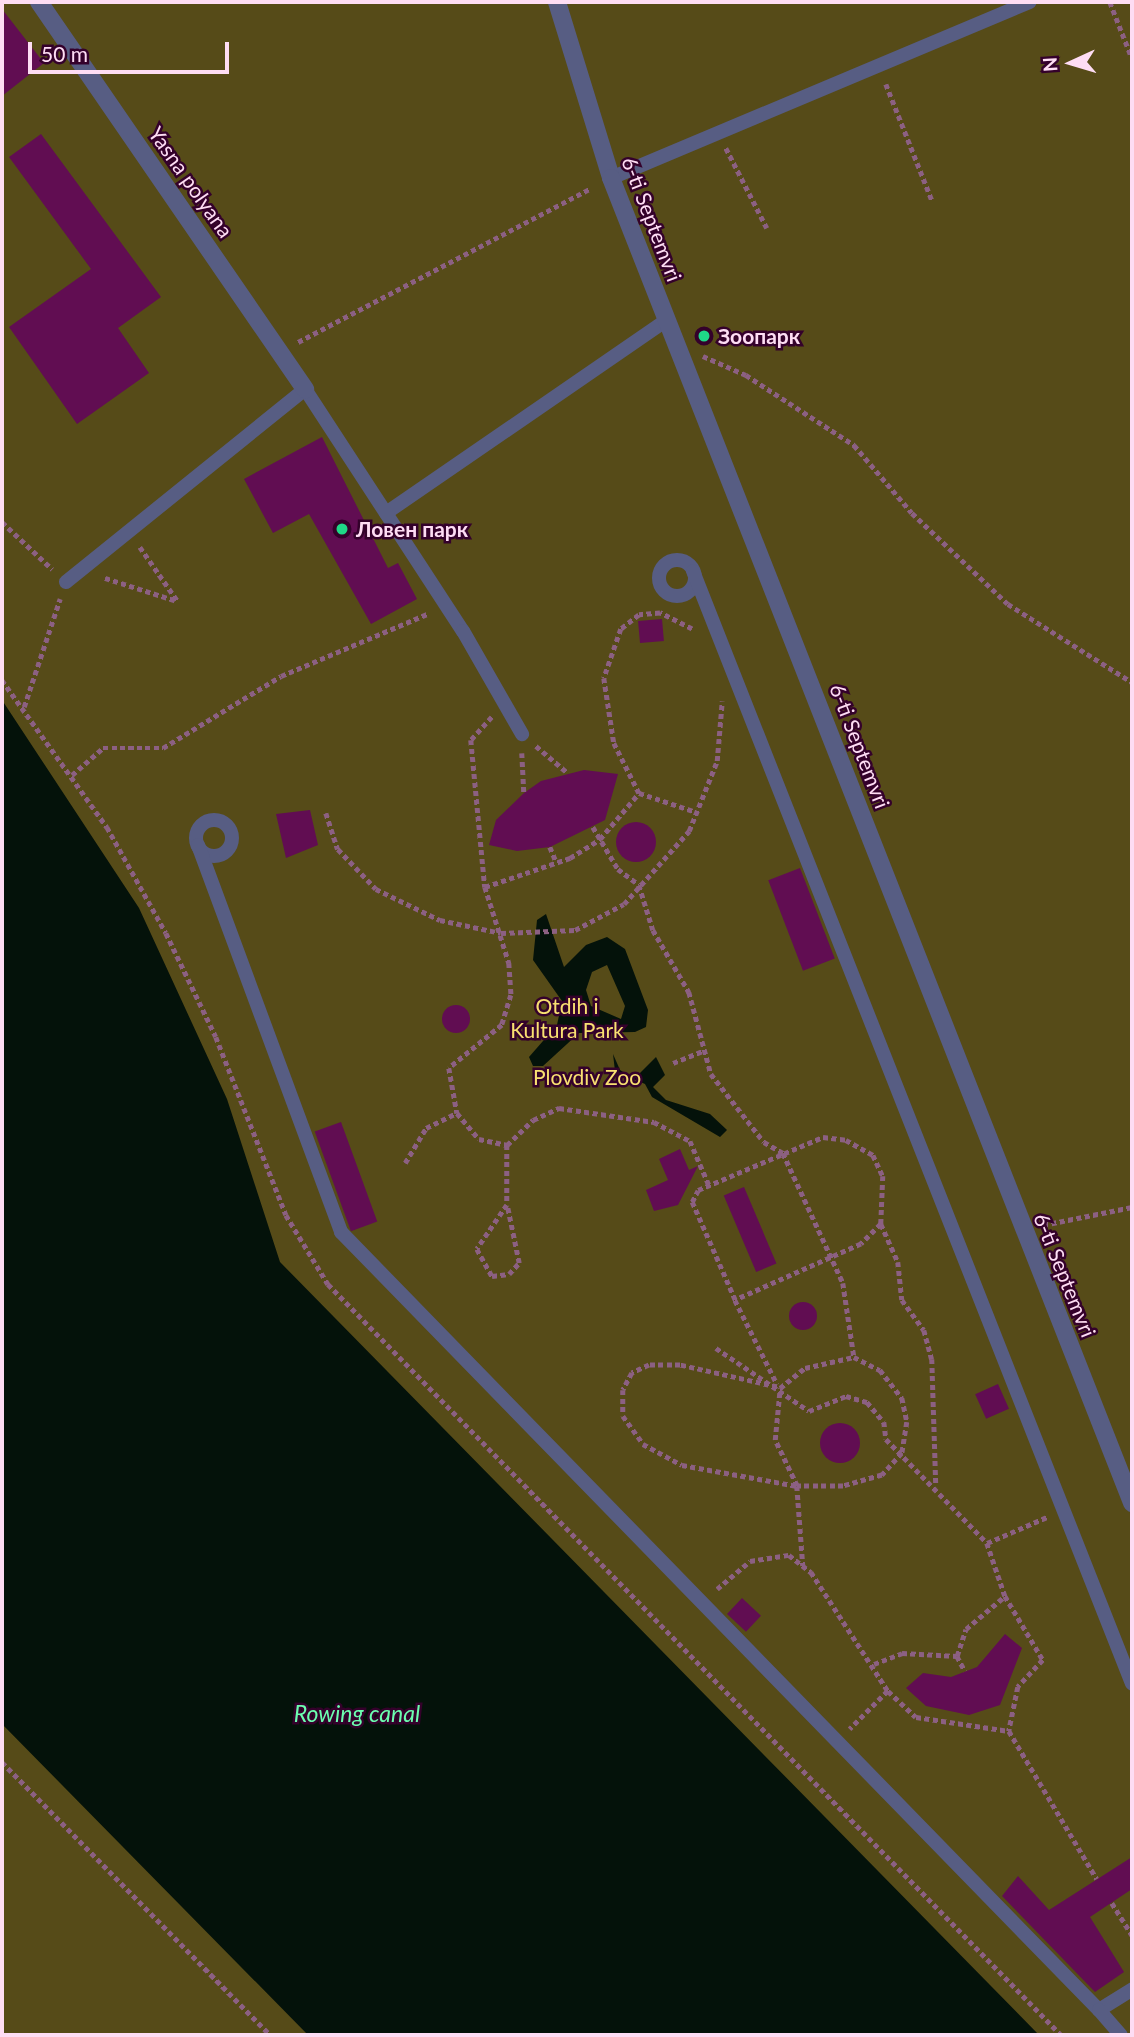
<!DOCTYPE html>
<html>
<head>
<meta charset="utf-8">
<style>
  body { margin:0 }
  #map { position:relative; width:1134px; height:2037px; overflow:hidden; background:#3f0b35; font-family:Lato,sans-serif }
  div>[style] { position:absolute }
  .green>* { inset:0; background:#564b18; transform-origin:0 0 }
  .water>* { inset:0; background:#04120a }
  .building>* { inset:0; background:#610d52; transform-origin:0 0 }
  .round { border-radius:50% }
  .path>* { height:4.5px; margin-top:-2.25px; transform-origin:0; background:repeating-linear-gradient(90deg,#8c6082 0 5px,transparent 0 8.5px) }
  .service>* { height:14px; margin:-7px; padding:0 7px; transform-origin:7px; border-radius:7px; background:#575d83 }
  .service>.ring { margin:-7px; padding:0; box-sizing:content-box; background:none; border:14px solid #575d83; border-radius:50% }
  .minor>* { height:18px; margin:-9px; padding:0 9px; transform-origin:9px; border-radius:9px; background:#575d83 }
  .tertiary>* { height:18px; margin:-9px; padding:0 9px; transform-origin:9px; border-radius:9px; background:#575d83 }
  .dots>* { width:19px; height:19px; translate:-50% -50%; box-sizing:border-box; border:4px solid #34012b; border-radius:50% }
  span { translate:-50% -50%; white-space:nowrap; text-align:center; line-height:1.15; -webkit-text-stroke:5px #34012b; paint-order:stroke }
  .street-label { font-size:21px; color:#feddf4 }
  .poi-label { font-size:21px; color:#feddf4; font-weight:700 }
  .left { translate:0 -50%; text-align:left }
  .park-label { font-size:21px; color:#f9e071 }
  .water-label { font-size:23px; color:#6cfeb0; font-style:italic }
  .frame { position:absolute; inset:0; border:4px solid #feddf4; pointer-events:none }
  .north { position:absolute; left:1036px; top:28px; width:70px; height:70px; -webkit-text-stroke:5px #34012b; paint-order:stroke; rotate:266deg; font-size:19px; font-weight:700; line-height:28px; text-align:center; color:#feddf4 }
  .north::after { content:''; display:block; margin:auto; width:24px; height:32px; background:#feddf4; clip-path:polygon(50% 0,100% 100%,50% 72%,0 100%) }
  .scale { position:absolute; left:28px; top:42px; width:201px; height:32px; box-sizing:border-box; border:4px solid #feddf4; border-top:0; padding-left:9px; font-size:21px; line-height:24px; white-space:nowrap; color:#feddf4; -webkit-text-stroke:5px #34012b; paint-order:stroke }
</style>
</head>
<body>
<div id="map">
  <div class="green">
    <div style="left:2px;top:2px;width:1130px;height:2033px"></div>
  </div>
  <div class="water">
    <div style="clip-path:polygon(2px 700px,139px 908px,227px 1099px,280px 1262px,1039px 2035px,308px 2035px,2px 1724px)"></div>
    <div style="clip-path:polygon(evenodd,546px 914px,564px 967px,586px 945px,607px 937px,625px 949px,648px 1010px,646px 1027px,635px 1032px,579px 1033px,543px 1066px,533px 1066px,529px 1057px,557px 1025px,562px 1001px,533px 960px,537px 920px,546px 914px,607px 965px,625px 1006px,621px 1019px,591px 1006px,586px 990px,592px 972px,607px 965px)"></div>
    <div style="clip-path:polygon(613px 1054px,620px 1070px,634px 1079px,656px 1057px,665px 1075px,653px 1087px,666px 1100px,710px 1114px,727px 1130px,720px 1137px,652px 1097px,645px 1084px,615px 1071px)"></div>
  </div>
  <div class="building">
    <div style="clip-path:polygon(2px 9px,44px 63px,2px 96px)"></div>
    <div style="clip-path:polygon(41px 134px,161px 297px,118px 328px,149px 373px,77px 424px,9px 327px,91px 269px,9px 157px)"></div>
    <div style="clip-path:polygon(322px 437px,388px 568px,398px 563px,417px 599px,371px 624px,309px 514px,273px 533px,244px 479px)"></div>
    <div style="left:662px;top:619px;width:22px;height:24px;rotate:85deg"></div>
    <div style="clip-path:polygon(584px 770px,618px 774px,605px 820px,550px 847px,517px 851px,489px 845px,496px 820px,524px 793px,541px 781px)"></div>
    <div style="clip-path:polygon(310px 810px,318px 845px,286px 858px,276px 814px)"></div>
    <div class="round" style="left:616px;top:822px;width:40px;height:40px"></div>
    <div style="left:800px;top:868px;width:97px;height:34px;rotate:69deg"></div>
    <div class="round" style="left:442px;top:1005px;width:28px;height:28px"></div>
    <div style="left:341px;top:1122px;width:106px;height:28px;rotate:70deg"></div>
    <div style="clip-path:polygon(680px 1149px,689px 1170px,698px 1166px,678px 1205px,654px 1211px,646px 1190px,668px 1180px,659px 1159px)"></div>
    <div style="left:744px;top:1187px;width:83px;height:22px;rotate:67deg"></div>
    <div class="round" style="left:789px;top:1302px;width:28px;height:28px"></div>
    <div style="left:998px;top:1384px;width:27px;height:25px;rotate:66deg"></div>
    <div class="round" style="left:820px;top:1423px;width:40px;height:40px"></div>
    <div style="left:742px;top:1598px;width:26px;height:22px;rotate:43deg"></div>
    <div style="clip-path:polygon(1005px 1634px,1022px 1648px,1000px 1705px,969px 1715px,926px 1706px,906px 1688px,923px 1673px,951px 1677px,977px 1667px)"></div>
    <div style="clip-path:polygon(1132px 1857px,1132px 1889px,1090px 1917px,1124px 1972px,1095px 1992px,1002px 1896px,1018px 1876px,1049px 1910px)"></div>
  </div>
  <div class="path">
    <div style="left:1110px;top:2px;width:60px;rotate:68.6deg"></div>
    <div style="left:886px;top:84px;width:125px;rotate:68.4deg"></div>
    <div style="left:726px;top:148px;width:90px;rotate:62.9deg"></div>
    <div style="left:298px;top:342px;width:331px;rotate:-27.7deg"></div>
    <div style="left:703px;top:356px;width:47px;rotate:23.8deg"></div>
    <div style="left:746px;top:375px;width:129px;rotate:32.9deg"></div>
    <div style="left:854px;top:445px;width:89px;rotate:49.5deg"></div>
    <div style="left:912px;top:513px;width:132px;rotate:43.5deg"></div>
    <div style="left:1008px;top:604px;width:146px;rotate:32.2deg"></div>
    <div style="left:2px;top:522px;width:69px;rotate:43.2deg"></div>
    <div style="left:140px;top:547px;width:65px;rotate:55.1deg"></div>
    <div style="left:105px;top:578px;width:76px;rotate:17.7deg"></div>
    <div style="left:692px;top:629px;width:36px;rotate:-153deg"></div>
    <div style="left:660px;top:613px;width:21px;rotate:175deg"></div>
    <div style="left:639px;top:615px;width:23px;rotate:142deg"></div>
    <div style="left:621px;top:629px;width:52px;rotate:109.1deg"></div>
    <div style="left:604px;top:678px;width:66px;rotate:81.3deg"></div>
    <div style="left:614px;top:743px;width:56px;rotate:63.4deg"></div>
    <div style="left:639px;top:793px;width:60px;rotate:18.4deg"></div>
    <div style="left:2px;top:680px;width:181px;rotate:54.5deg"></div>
    <div style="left:107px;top:827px;width:121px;rotate:60.9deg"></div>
    <div style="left:166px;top:933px;width:115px;rotate:64.3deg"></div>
    <div style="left:216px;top:1037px;width:191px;rotate:68.5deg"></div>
    <div style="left:286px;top:1215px;width:81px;rotate:58.7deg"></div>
    <div style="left:328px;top:1284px;width:1049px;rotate:45.69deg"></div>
    <div style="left:24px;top:707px;width:114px;rotate:-71.6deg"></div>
    <div style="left:492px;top:717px;width:31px;rotate:132deg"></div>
    <div style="left:471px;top:740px;width:148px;rotate:84.6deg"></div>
    <div style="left:485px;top:887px;width:80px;rotate:72.5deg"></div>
    <div style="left:509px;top:963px;width:32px;rotate:86deg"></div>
    <div style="left:511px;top:995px;width:31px;rotate:107deg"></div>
    <div style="left:502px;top:1025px;width:68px;rotate:140.9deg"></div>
    <div style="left:449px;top:1068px;width:46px;rotate:79.9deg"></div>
    <div style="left:457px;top:1113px;width:34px;rotate:50deg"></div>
    <div style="left:479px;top:1139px;width:29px;rotate:12deg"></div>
    <div style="left:507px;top:1145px;width:36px;rotate:-44deg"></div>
    <div style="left:533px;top:1120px;width:29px;rotate:-25deg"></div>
    <div style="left:559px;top:1108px;width:96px;rotate:8.4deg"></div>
    <div style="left:654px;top:1122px;width:41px;rotate:27.8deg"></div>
    <div style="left:690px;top:1141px;width:48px;rotate:66.6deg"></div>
    <div style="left:536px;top:746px;width:42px;rotate:40.2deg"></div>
    <div style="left:522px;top:753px;width:40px;rotate:87.1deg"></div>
    <div style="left:72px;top:775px;width:41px;rotate:-41.1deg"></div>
    <div style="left:103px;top:748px;width:60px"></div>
    <div style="left:163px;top:748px;width:138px;rotate:-31.4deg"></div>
    <div style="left:281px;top:676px;width:159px;rotate:-23deg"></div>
    <div style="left:326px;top:813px;width:38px;rotate:72deg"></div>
    <div style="left:338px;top:849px;width:55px;rotate:46.5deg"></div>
    <div style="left:376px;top:889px;width:71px;rotate:25.8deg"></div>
    <div style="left:440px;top:920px;width:62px;rotate:12deg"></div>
    <div style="left:501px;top:933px;width:74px;rotate:-2.3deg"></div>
    <div style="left:575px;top:930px;width:55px;rotate:-28deg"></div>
    <div style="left:624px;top:904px;width:98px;rotate:-48.3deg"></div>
    <div style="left:689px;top:831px;width:75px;rotate:-68.2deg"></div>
    <div style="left:717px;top:761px;width:60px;rotate:-85.2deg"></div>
    <div style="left:593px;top:827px;width:49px;rotate:59.2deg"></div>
    <div style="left:618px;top:869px;width:26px;rotate:37deg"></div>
    <div style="left:639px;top:885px;width:47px;rotate:72.7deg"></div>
    <div style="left:653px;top:930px;width:72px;rotate:59.9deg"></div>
    <div style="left:689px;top:992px;width:85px;rotate:75deg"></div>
    <div style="left:711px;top:1074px;width:86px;rotate:52.1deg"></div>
    <div style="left:764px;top:1142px;width:22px;rotate:30deg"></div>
    <div style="left:783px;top:1153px;width:143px;rotate:65.2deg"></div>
    <div style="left:843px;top:1283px;width:75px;rotate:81.5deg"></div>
    <div style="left:550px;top:847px;width:15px;rotate:67deg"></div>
    <div style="left:485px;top:887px;width:90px;rotate:-18.8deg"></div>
    <div style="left:570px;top:858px;width:36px;rotate:-32deg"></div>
    <div style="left:600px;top:839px;width:60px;rotate:-49.7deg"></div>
    <div style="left:673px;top:1063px;width:31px;rotate:-22deg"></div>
    <div style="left:823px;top:1137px;width:23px;rotate:7deg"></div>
    <div style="left:846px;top:1140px;width:31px;rotate:29deg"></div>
    <div style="left:873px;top:1155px;width:23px;rotate:65deg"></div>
    <div style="left:883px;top:1176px;width:48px;rotate:92.4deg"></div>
    <div style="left:881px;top:1224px;width:28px;rotate:135deg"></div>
    <div style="left:861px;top:1244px;width:138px;rotate:156deg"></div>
    <div style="left:735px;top:1300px;width:107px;rotate:-113.7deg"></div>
    <div style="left:692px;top:1202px;width:13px;rotate:-63deg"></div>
    <div style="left:698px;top:1190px;width:136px;rotate:-23deg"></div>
    <div style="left:507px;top:1145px;width:60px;rotate:90deg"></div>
    <div style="left:507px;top:1205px;width:53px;rotate:124.3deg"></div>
    <div style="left:477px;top:1249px;width:31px;rotate:61deg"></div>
    <div style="left:492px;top:1276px;width:17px;rotate:-7deg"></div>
    <div style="left:509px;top:1274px;width:15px;rotate:-48deg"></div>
    <div style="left:519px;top:1263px;width:59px;rotate:-101.7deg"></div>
    <div style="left:405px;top:1163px;width:41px;rotate:-59deg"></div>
    <div style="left:426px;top:1128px;width:34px;rotate:-26deg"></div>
    <div style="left:881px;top:1224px;width:42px;rotate:65.9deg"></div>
    <div style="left:898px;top:1262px;width:38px;rotate:84deg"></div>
    <div style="left:902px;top:1300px;width:37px;rotate:54deg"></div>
    <div style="left:924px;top:1330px;width:30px;rotate:75deg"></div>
    <div style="left:932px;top:1359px;width:128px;rotate:88.2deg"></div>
    <div style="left:1043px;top:1225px;width:91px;rotate:-11.4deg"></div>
    <div style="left:735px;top:1300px;width:94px;rotate:63.4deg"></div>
    <div style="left:716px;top:1348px;width:112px;rotate:34.1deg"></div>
    <div style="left:809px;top:1411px;width:40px;rotate:-22deg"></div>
    <div style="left:846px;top:1396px;width:22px;rotate:16deg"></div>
    <div style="left:867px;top:1402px;width:26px;rotate:50deg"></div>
    <div style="left:884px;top:1422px;width:17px;rotate:83deg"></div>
    <div style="left:886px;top:1439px;width:145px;rotate:45.8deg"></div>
    <div style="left:987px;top:1543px;width:56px;rotate:71.2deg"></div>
    <div style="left:1005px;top:1596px;width:74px;rotate:59.3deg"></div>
    <div style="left:1043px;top:1660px;width:37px;rotate:133deg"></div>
    <div style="left:1018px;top:1687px;width:45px;rotate:101.6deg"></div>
    <div style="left:1009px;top:1731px;width:172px;rotate:59.3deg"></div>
    <div style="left:854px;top:1357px;width:29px;rotate:27deg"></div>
    <div style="left:880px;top:1370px;width:36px;rotate:52deg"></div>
    <div style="left:902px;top:1398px;width:25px;rotate:78deg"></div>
    <div style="left:907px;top:1422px;width:31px;rotate:99deg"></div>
    <div style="left:902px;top:1453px;width:30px;rotate:132deg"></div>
    <div style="left:882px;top:1475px;width:41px;rotate:164.2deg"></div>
    <div style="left:843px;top:1486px;width:46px;rotate:180deg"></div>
    <div style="left:797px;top:1486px;width:51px;rotate:-115.6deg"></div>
    <div style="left:775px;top:1440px;width:52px;rotate:-84.5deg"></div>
    <div style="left:780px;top:1388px;width:32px;rotate:-39deg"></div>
    <div style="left:805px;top:1368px;width:50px;rotate:-12.7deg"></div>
    <div style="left:777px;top:1387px;width:99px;rotate:-167.2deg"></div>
    <div style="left:680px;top:1365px;width:31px;rotate:180deg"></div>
    <div style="left:649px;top:1365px;width:19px;rotate:155deg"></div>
    <div style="left:632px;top:1373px;width:19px;rotate:118deg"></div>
    <div style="left:623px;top:1390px;width:26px;rotate:90deg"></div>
    <div style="left:623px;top:1416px;width:34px;rotate:54deg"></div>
    <div style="left:643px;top:1444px;width:44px;rotate:28.3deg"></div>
    <div style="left:682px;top:1465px;width:117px;rotate:10.3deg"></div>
    <div style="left:797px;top:1486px;width:80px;rotate:85.7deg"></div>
    <div style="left:987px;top:1543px;width:65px;rotate:-23.4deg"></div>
    <div style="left:717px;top:1589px;width:43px;rotate:-40.3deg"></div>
    <div style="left:750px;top:1561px;width:39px;rotate:-9deg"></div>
    <div style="left:789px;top:1555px;width:28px;rotate:38deg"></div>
    <div style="left:811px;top:1572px;width:142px;rotate:57.1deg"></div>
    <div style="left:888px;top:1691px;width:54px;rotate:135deg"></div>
    <div style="left:957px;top:1656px;width:17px;rotate:62deg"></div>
    <div style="left:874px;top:1664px;width:30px;rotate:-21deg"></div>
    <div style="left:902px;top:1653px;width:55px;rotate:3.1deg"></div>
    <div style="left:957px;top:1656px;width:28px;rotate:-72deg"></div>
    <div style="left:966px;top:1629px;width:51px;rotate:-40.2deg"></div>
    <div style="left:888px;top:1691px;width:38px;rotate:43deg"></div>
    <div style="left:916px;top:1717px;width:94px;rotate:8.6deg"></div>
    <div style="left:2px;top:1762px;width:383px;rotate:45.5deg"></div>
    <div style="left:1112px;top:1903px;width:38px;rotate:58deg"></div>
  </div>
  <div class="service">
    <div style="left:611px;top:178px;width:454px;rotate:-22.8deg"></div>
    <div style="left:386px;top:513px;width:341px;rotate:-34.5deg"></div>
    <div class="ring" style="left:659px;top:560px;width:22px;height:22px"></div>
    <div style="left:693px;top:571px;width:1196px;rotate:68.47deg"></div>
    <div style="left:66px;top:582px;width:307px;rotate:-38.9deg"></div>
    <div style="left:305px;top:389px;width:289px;rotate:56.9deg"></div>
    <div style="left:463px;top:631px;width:119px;rotate:60.2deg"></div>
    <div class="ring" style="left:196px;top:820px;width:22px;height:22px"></div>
    <div style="left:198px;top:845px;width:413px;rotate:69.7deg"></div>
    <div style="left:341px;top:1232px;width:1086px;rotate:45.75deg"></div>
    <div style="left:1099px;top:2010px;width:39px;rotate:-32deg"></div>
    <div style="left:1099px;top:2010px;width:33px;rotate:49deg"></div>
  </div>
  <div class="minor">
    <div style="left:39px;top:2px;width:470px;rotate:55.5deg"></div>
  </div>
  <div class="tertiary">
    <div style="left:557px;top:2px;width:184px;rotate:72.9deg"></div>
    <div style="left:611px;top:178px;width:1424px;rotate:68.53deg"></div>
  </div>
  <div class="dots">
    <div style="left:704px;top:336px;background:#1fd887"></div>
    <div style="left:342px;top:529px;background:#1fd887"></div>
  </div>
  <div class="street-label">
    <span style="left:191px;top:182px;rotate:55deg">Yasna polyana</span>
    <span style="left:652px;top:219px;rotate:69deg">6-ti Septemvri</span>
    <span style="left:860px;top:746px;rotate:69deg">6-ti Septemvri</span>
    <span style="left:1065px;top:1275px;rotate:68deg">6-ti Septemvri</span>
  </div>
  <div class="poi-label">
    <span class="left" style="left:718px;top:336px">Зоопарк</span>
    <span class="left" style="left:356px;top:529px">Ловен парк</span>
  </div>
  <div class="park-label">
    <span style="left:567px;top:1018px">Otdih i<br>Kultura Park</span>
    <span style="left:587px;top:1077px">Plovdiv Zoo</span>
  </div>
  <div class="water-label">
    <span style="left:357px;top:1713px">Rowing canal</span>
  </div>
  <div class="frame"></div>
  <div class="north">N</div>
  <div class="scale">50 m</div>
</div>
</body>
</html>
